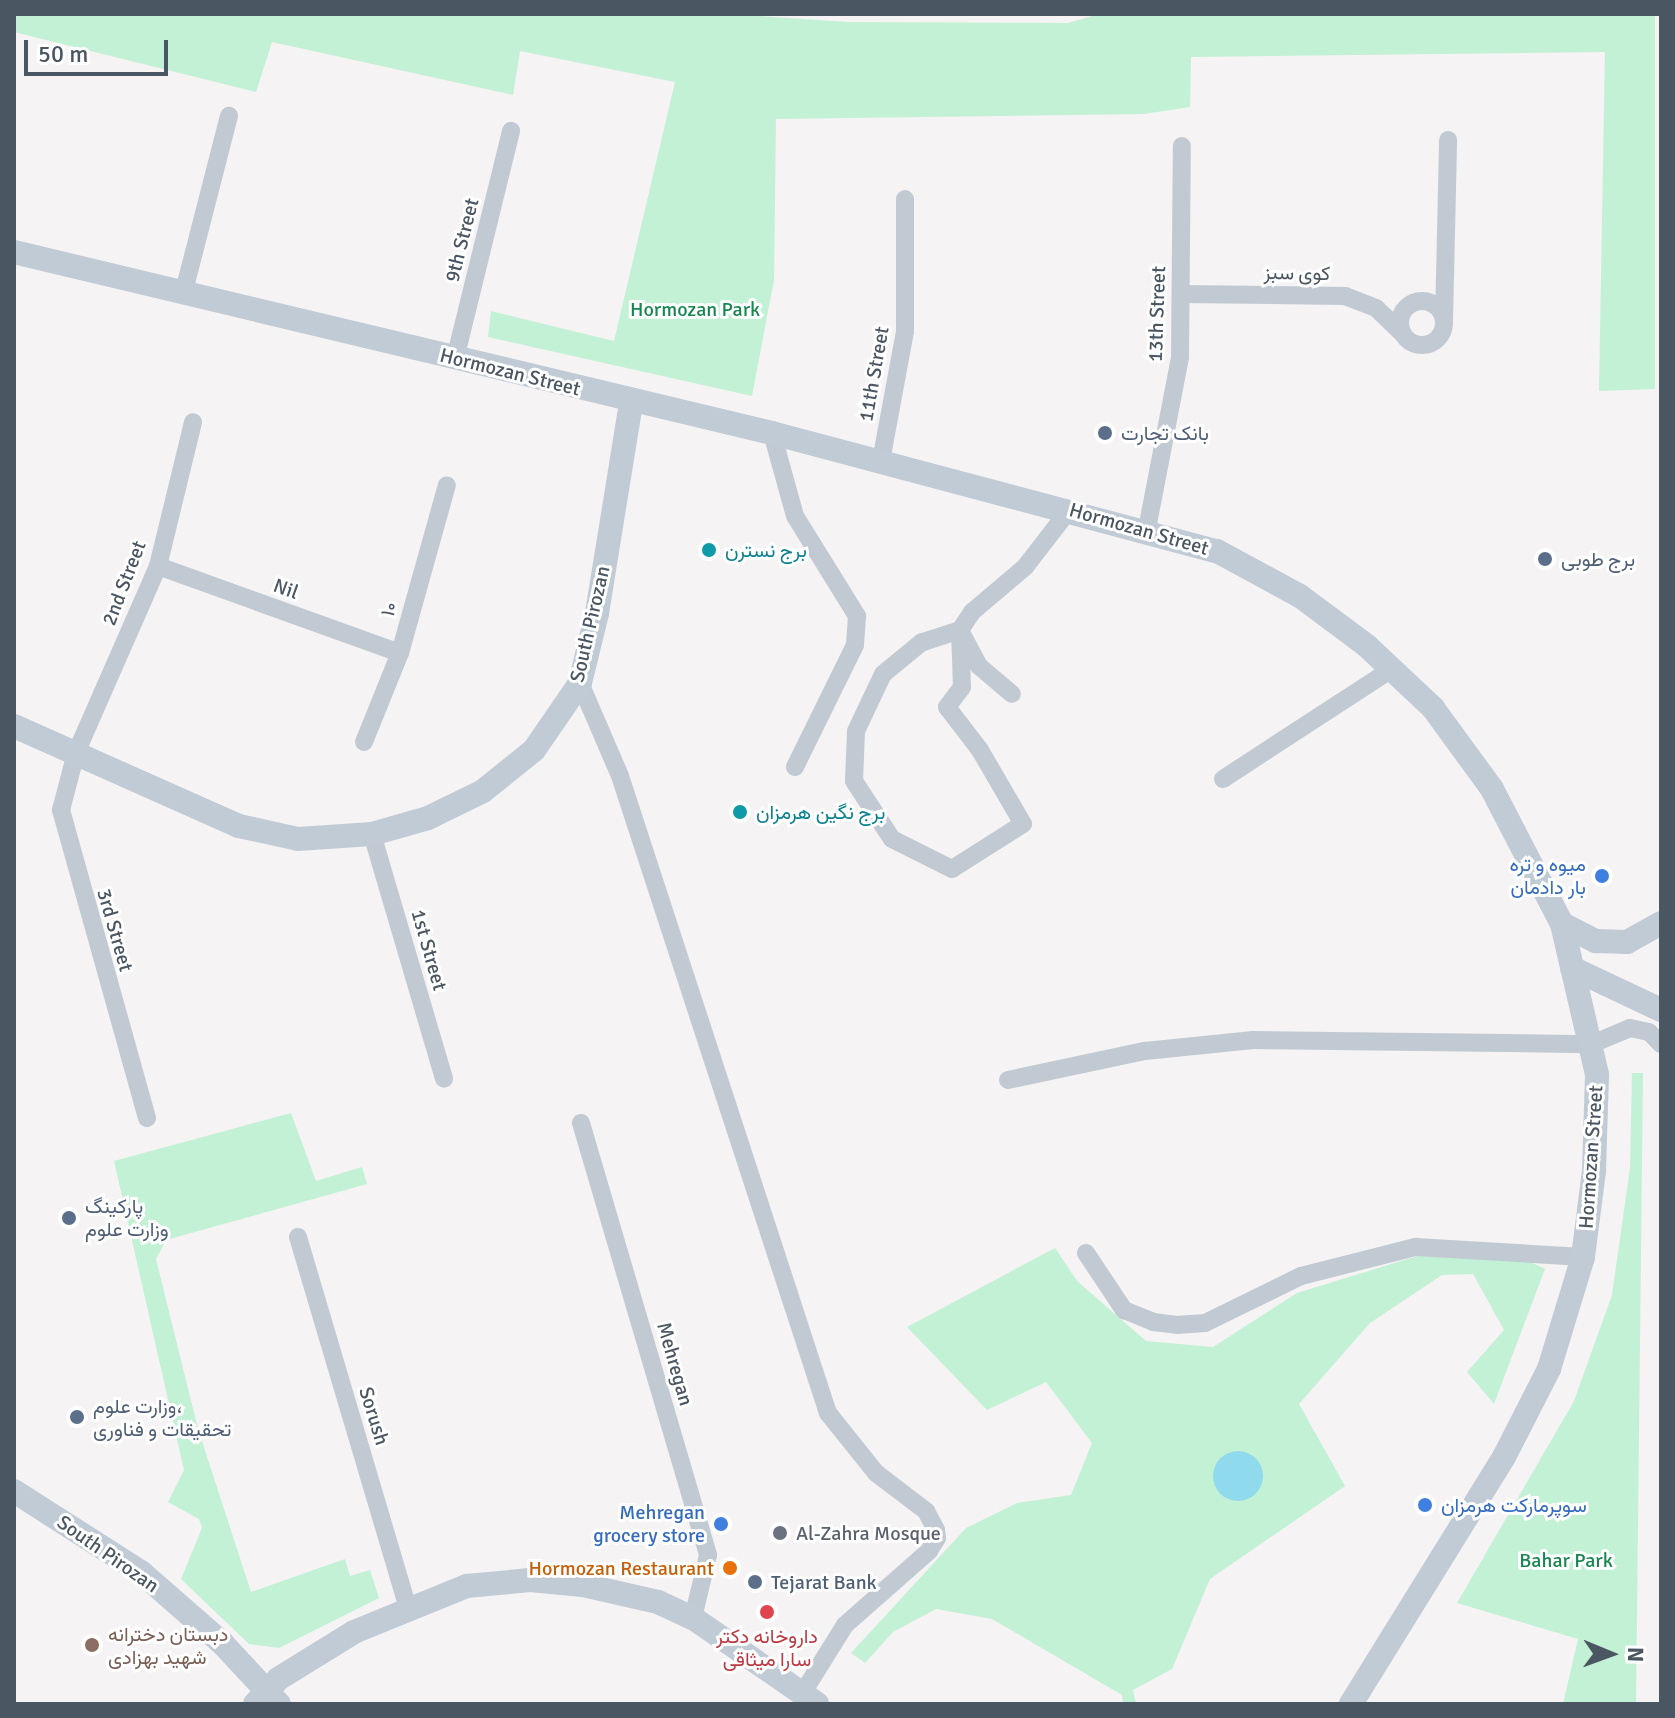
<!DOCTYPE html>
<html>
<head>
<meta charset="utf-8">
<style>
  body { margin:0 }
  #map { position:relative; width:1675px; height:1718px; overflow:hidden; background:#f5f3f3; font-family:Signika,Vazirmatn,sans-serif }
  div>[style] { position:absolute }
  .green>* { inset:0; background:#c3f1d5 }
  .water>* { inset:0; background:#90daee }
  .round { border-radius:50% }
  .street>* { height:18px; margin:-9px; padding:0 9px; transform-origin:9px; border-radius:9px; background:#c1cad2 }
  .street>.ring { margin:-9px; padding:0; box-sizing:content-box; background:none; border:18px solid #c1cad2; border-radius:50% }
  .secondary>* { height:24px; margin:-12px; padding:0 12px; transform-origin:12px; border-radius:12px; background:#c1cbd6 }
  .dots>* { width:22px; height:22px; translate:-50% -50%; box-sizing:border-box; border:4px solid #fff; border-radius:50% }
  span { translate:-50% -50%; white-space:nowrap; text-align:center; line-height:1.15; -webkit-text-stroke:6px #fff; paint-order:stroke }
  .street-label { font-size:20px; color:#4a5661 }
  .park-label { font-size:20px; color:#17864f }
  .service-label { font-size:20px; color:#4e5e75 }
  .left { translate:0 -50%; text-align:left }
  .culture-label { font-size:20px; color:#0d838f }
  .shop-label { font-size:20px; color:#366cbe }
  .right { translate:-100% -50%; text-align:right }
  .worship-label { font-size:20px; color:#5b616d }
  .food-label { font-size:20px; color:#c56008 }
  .education-label { font-size:20px; color:#785e54 }
  .health-label { font-size:20px; color:#be3a42 }
  .frame { position:absolute; inset:0; border:16px solid #4a5661; pointer-events:none }
  .north { position:absolute; left:1571px; top:1614px; width:80px; height:80px; -webkit-text-stroke:6px #fff; paint-order:stroke; rotate:91deg; font-size:22px; font-weight:700; line-height:32px; text-align:center; color:#4a5661 }
  .north::after { content:''; display:block; margin:auto; width:28px; height:36px; background:#4a5661; clip-path:polygon(50% 0,100% 100%,50% 72%,0 100%) }
  .scale { position:absolute; left:24px; top:40px; width:144px; height:36px; box-sizing:border-box; border:4px solid #4a5661; border-top:0; padding-left:10px; font-size:24px; line-height:28px; white-space:nowrap; color:#4a5661; -webkit-text-stroke:6px #fff; paint-order:stroke }
</style>
</head>
<body>
<div id="map">
  <div class="green">
    <div style="clip-path:polygon(14px 14px,730px 14px,848px 22px,1068px 23px,1099px 14px,1655px 14px,1655px 389px,1599px 391px,1605px 52px,1191px 57px,1190px 107px,1144px 114px,776px 119px,774px 280px,752px 396px,488px 337px,491px 311px,614px 341px,675px 82px,520px 51px,513px 95px,272px 42px,256px 92px,14px 32px)"></div>
    <div style="clip-path:polygon(1632px 1073px,1643px 1073px,1636px 1704px,1563px 1704px,1578px 1639px,1457px 1603px,1574px 1401px,1612px 1295px,1630px 1168px)"></div>
    <div style="clip-path:polygon(291px 1113px,316px 1181px,362px 1167px,367px 1184px,166px 1240px,156px 1259px,198px 1429px,251px 1592px,345px 1559px,350px 1576px,370px 1570px,379px 1598px,279px 1648px,249px 1644px,181px 1579px,202px 1528px,199px 1519px,168px 1502px,184px 1470px,114px 1161px)"></div>
    <div style="clip-path:polygon(1055px 1248px,1077px 1281px,1146px 1341px,1213px 1347px,1297px 1293px,1427px 1253px,1524px 1259px,1545px 1269px,1494px 1404px,1467px 1372px,1504px 1330px,1473px 1274px,1442px 1275px,1370px 1323px,1299px 1404px,1345px 1486px,1210px 1579px,1172px 1669px,1133px 1690px,1136px 1704px,1123px 1704px,1122px 1695px,992px 1619px,936px 1609px,893px 1632px,865px 1663px,851px 1653px,966px 1528px,1017px 1503px,1071px 1495px,1092px 1443px,1046px 1382px,987px 1410px,907px 1327px)"></div>
  </div>
  <div class="water">
    <div class="round" style="left:1213px;top:1451px;width:50px;height:50px"></div>
  </div>
  <div class="street">
    <div style="left:184px;top:291px;width:181px;rotate:-75.6deg"></div>
    <div style="left:1181px;top:294px;width:164px;rotate:0.7deg"></div>
    <div style="left:1345px;top:296px;width:33px;rotate:21deg"></div>
    <div style="left:1376px;top:308px;width:35px;rotate:44deg"></div>
    <div class="ring" style="left:1400px;top:301px;width:26px;height:26px"></div>
    <div style="left:1444px;top:321px;width:181px;rotate:-88.7deg"></div>
    <div style="left:455px;top:359px;width:235px;rotate:-76.2deg"></div>
    <div style="left:772px;top:433px;width:86px;rotate:74.5deg"></div>
    <div style="left:795px;top:516px;width:118px;rotate:58.2deg"></div>
    <div style="left:857px;top:616px;width:29px;rotate:94deg"></div>
    <div style="left:855px;top:645px;width:136px;rotate:116.2deg"></div>
    <div style="left:881px;top:461px;width:132px;rotate:-79.5deg"></div>
    <div style="left:905px;top:331px;width:132px;rotate:-90deg"></div>
    <div style="left:1147px;top:529px;width:175px;rotate:-79.1deg"></div>
    <div style="left:1180px;top:357px;width:211px;rotate:-89.5deg"></div>
    <div style="left:158px;top:566px;width:257px;rotate:19.8deg"></div>
    <div style="left:960px;top:630px;width:40px;rotate:162deg"></div>
    <div style="left:922px;top:642px;width:50px;rotate:140.6deg"></div>
    <div style="left:883px;top:674px;width:63px;rotate:115.3deg"></div>
    <div style="left:856px;top:731px;width:50px;rotate:92.3deg"></div>
    <div style="left:854px;top:781px;width:69px;rotate:56.8deg"></div>
    <div style="left:892px;top:839px;width:67px;rotate:26.6deg"></div>
    <div style="left:952px;top:869px;width:84px;rotate:-32.4deg"></div>
    <div style="left:1023px;top:824px;width:86px;rotate:-120.2deg"></div>
    <div style="left:980px;top:750px;width:54px;rotate:-127.5deg"></div>
    <div style="left:947px;top:707px;width:25px;rotate:-53deg"></div>
    <div style="left:962px;top:687px;width:57px;rotate:-92deg"></div>
    <div style="left:960px;top:630px;width:22px;rotate:-56deg"></div>
    <div style="left:972px;top:612px;width:70px;rotate:-40.3deg"></div>
    <div style="left:1025px;top:567px;width:73px;rotate:-52.2deg"></div>
    <div style="left:963px;top:636px;width:34px;rotate:62deg"></div>
    <div style="left:979px;top:666px;width:43px;rotate:40.3deg"></div>
    <div style="left:580px;top:683px;width:101px;rotate:66.7deg"></div>
    <div style="left:620px;top:776px;width:670px;rotate:71.92deg"></div>
    <div style="left:828px;top:1413px;width:77px;rotate:51.3deg"></div>
    <div style="left:876px;top:1473px;width:63px;rotate:37.2deg"></div>
    <div style="left:926px;top:1511px;width:21px;rotate:62deg"></div>
    <div style="left:936px;top:1530px;width:8px;rotate:83deg"></div>
    <div style="left:937px;top:1538px;width:15px;rotate:122deg"></div>
    <div style="left:929px;top:1551px;width:112px;rotate:138.6deg"></div>
    <div style="left:845px;top:1625px;width:81px;rotate:121.9deg"></div>
    <div style="left:364px;top:742px;width:96px;rotate:-68deg"></div>
    <div style="left:400px;top:653px;width:174px;rotate:-74.4deg"></div>
    <div style="left:1223px;top:779px;width:202px;rotate:-33.1deg"></div>
    <div style="left:372px;top:834px;width:255px;rotate:73.6deg"></div>
    <div style="left:1008px;top:1080px;width:140px;rotate:-12deg"></div>
    <div style="left:1145px;top:1051px;width:109px;rotate:-5.8deg"></div>
    <div style="left:1253px;top:1040px;width:339px;rotate:0.7deg"></div>
    <div style="left:1592px;top:1044px;width:41px;rotate:-22.8deg"></div>
    <div style="left:1630px;top:1028px;width:19px;rotate:12deg"></div>
    <div style="left:1649px;top:1032px;width:17px;rotate:45deg"></div>
    <div style="left:147px;top:1118px;width:320px;rotate:-105.6deg"></div>
    <div style="left:61px;top:810px;width:59px;rotate:-75.3deg"></div>
    <div style="left:76px;top:753px;width:204px;rotate:-66.3deg"></div>
    <div style="left:158px;top:566px;width:148px;rotate:-76.3deg"></div>
    <div style="left:581px;top:1123px;width:450px;rotate:73.6deg"></div>
    <div style="left:708px;top:1555px;width:65px;rotate:103.4deg"></div>
    <div style="left:298px;top:1237px;width:387px;rotate:73.5deg"></div>
    <div style="left:1086px;top:1253px;width:69px;rotate:56.3deg"></div>
    <div style="left:1124px;top:1310px;width:31px;rotate:22deg"></div>
    <div style="left:1153px;top:1322px;width:24px;rotate:7deg"></div>
    <div style="left:1177px;top:1325px;width:28px;rotate:-4deg"></div>
    <div style="left:1205px;top:1323px;width:107px;rotate:-26.1deg"></div>
    <div style="left:1301px;top:1276px;width:119px;rotate:-14.2deg"></div>
    <div style="left:1416px;top:1247px;width:167px;rotate:3.4deg"></div>
  </div>
  <div class="secondary">
    <div style="left:14px;top:252px;width:779px;rotate:13.43deg"></div>
    <div style="left:772px;top:433px;width:460px;rotate:14.9deg"></div>
    <div style="left:1217px;top:551px;width:94px;rotate:28.5deg"></div>
    <div style="left:1300px;top:596px;width:84px;rotate:36.7deg"></div>
    <div style="left:1367px;top:646px;width:91px;rotate:43.2deg"></div>
    <div style="left:1433px;top:708px;width:100px;rotate:53.9deg"></div>
    <div style="left:1492px;top:789px;width:152px;rotate:62.6deg"></div>
    <div style="left:1562px;top:924px;width:155px;rotate:76.9deg"></div>
    <div style="left:1597px;top:1075px;width:96px;rotate:91.8deg"></div>
    <div style="left:1594px;top:1171px;width:87px;rotate:97.3deg"></div>
    <div style="left:1583px;top:1257px;width:117px;rotate:106.9deg"></div>
    <div style="left:1549px;top:1369px;width:99px;rotate:117.1deg"></div>
    <div style="left:1504px;top:1457px;width:291px;rotate:121.8deg"></div>
    <div style="left:14px;top:726px;width:246px;rotate:24deg"></div>
    <div style="left:239px;top:826px;width:60px;rotate:12.4deg"></div>
    <div style="left:298px;top:839px;width:74px;rotate:-3.9deg"></div>
    <div style="left:372px;top:834px;width:58px;rotate:-15.9deg"></div>
    <div style="left:428px;top:818px;width:61px;rotate:-26.1deg"></div>
    <div style="left:483px;top:791px;width:65px;rotate:-38.8deg"></div>
    <div style="left:534px;top:750px;width:81px;rotate:-55.5deg"></div>
    <div style="left:580px;top:683px;width:72px;rotate:-76.3deg"></div>
    <div style="left:597px;top:613px;width:214px;rotate:-80.8deg"></div>
    <div style="left:1562px;top:924px;width:38px;rotate:27deg"></div>
    <div style="left:1596px;top:941px;width:31px;rotate:2deg"></div>
    <div style="left:1627px;top:942px;width:39px;rotate:-29deg"></div>
    <div style="left:1572px;top:968px;width:98px;rotate:25.3deg"></div>
    <div style="left:14px;top:1491px;width:152px;rotate:32.6deg"></div>
    <div style="left:142px;top:1573px;width:108px;rotate:41.2deg"></div>
    <div style="left:223px;top:1644px;width:82px;rotate:47deg"></div>
    <div style="left:255px;top:1704px;width:34px;rotate:-47deg"></div>
    <div style="left:278px;top:1679px;width:89px;rotate:-31.7deg"></div>
    <div style="left:354px;top:1632px;width:122px;rotate:-22.2deg"></div>
    <div style="left:467px;top:1586px;width:63px;rotate:-5.4deg"></div>
    <div style="left:530px;top:1580px;width:53px;rotate:5.4deg"></div>
    <div style="left:583px;top:1585px;width:77px;rotate:12.8deg"></div>
    <div style="left:658px;top:1602px;width:38px;rotate:25deg"></div>
    <div style="left:693px;top:1618px;width:151px;rotate:34.7deg"></div>
  </div>
  <div class="dots">
    <div style="left:1105px;top:433px;background:#5c6f8a"></div>
    <div style="left:709px;top:550px;background:#0f9aa8"></div>
    <div style="left:1545px;top:559px;background:#5c6f8a"></div>
    <div style="left:740px;top:812px;background:#0f9aa8"></div>
    <div style="left:1602px;top:876px;background:#3f7fe0"></div>
    <div style="left:69px;top:1218px;background:#5c6f8a"></div>
    <div style="left:77px;top:1417px;background:#5c6f8a"></div>
    <div style="left:1425px;top:1505px;background:#3f7fe0"></div>
    <div style="left:721px;top:1524px;background:#3f7fe0"></div>
    <div style="left:780px;top:1533px;background:#6b7280"></div>
    <div style="left:730px;top:1568px;background:#e8710a"></div>
    <div style="left:755px;top:1582px;background:#5c6f8a"></div>
    <div style="left:767px;top:1612px;background:#e0444e"></div>
    <div style="left:92px;top:1645px;background:#8d6e63"></div>
  </div>
  <div class="street-label">
    <span style="left:462px;top:240px;rotate:-76deg">9th Street</span>
    <span style="left:1297px;top:273px;rotate:1deg">کوی سبز</span>
    <span style="left:1157px;top:314px;rotate:-88deg">13th Street</span>
    <span style="left:510px;top:372px;rotate:14deg">Hormozan Street</span>
    <span style="left:874px;top:374px;rotate:-80deg">11th Street</span>
    <span style="left:1139px;top:529px;rotate:16deg">Hormozan Street</span>
    <span style="left:124px;top:583px;rotate:-69deg">2nd Street</span>
    <span style="left:286px;top:589px;rotate:20deg">Nil</span>
    <span style="left:389px;top:609px;rotate:-74deg">۱۰</span>
    <span style="left:590px;top:624px;rotate:-77deg">South Pirozan</span>
    <span style="left:115px;top:930px;rotate:74deg">3rd Street</span>
    <span style="left:429px;top:950px;rotate:74deg">1st Street</span>
    <span style="left:1591px;top:1157px;rotate:-86deg">Hormozan Street</span>
    <span style="left:675px;top:1364px;rotate:74deg">Mehregan</span>
    <span style="left:374px;top:1416px;rotate:73deg">Sorush</span>
    <span style="left:108px;top:1554px;rotate:35deg">South Pirozan</span>
  </div>
  <div class="park-label">
    <span style="left:695px;top:309px">Hormozan Park</span>
    <span style="left:1566px;top:1560px">Bahar Park</span>
  </div>
  <div class="service-label">
    <span class="left" style="left:1121px;top:433px">بانک تجارت</span>
    <span class="left" style="left:1561px;top:559px">برج طوبی</span>
    <span class="left" style="left:85px;top:1218px">پارکینگ<br>وزارت علوم</span>
    <span class="left" style="left:93px;top:1418px">وزارت علوم،<br>تحقیقات و فناوری</span>
    <span class="left" style="left:771px;top:1582px">Tejarat Bank</span>
  </div>
  <div class="culture-label">
    <span class="left" style="left:725px;top:550px">برج نسترن</span>
    <span class="left" style="left:756px;top:812px">برج نگین هرمزان</span>
  </div>
  <div class="shop-label">
    <span class="right" style="left:1586px;top:876px">میوه و تره<br>بار دادمان</span>
    <span class="left" style="left:1441px;top:1505px">سوپرمارکت هرمزان</span>
    <span class="right" style="left:705px;top:1524px">Mehregan<br>grocery store</span>
  </div>
  <div class="worship-label">
    <span class="left" style="left:796px;top:1533px">Al-Zahra Mosque</span>
  </div>
  <div class="food-label">
    <span class="right" style="left:714px;top:1568px">Hormozan Restaurant</span>
  </div>
  <div class="education-label">
    <span class="left" style="left:108px;top:1646px">دبستان دخترانه<br>شهید بهزادی</span>
  </div>
  <div class="health-label">
    <span style="left:767px;top:1648px">داروخانه دکتر<br>سارا میثاقی</span>
  </div>
  <div class="frame"></div>
  <div class="north">N</div>
  <div class="scale">50 m</div>
</div>
</body>
</html>
